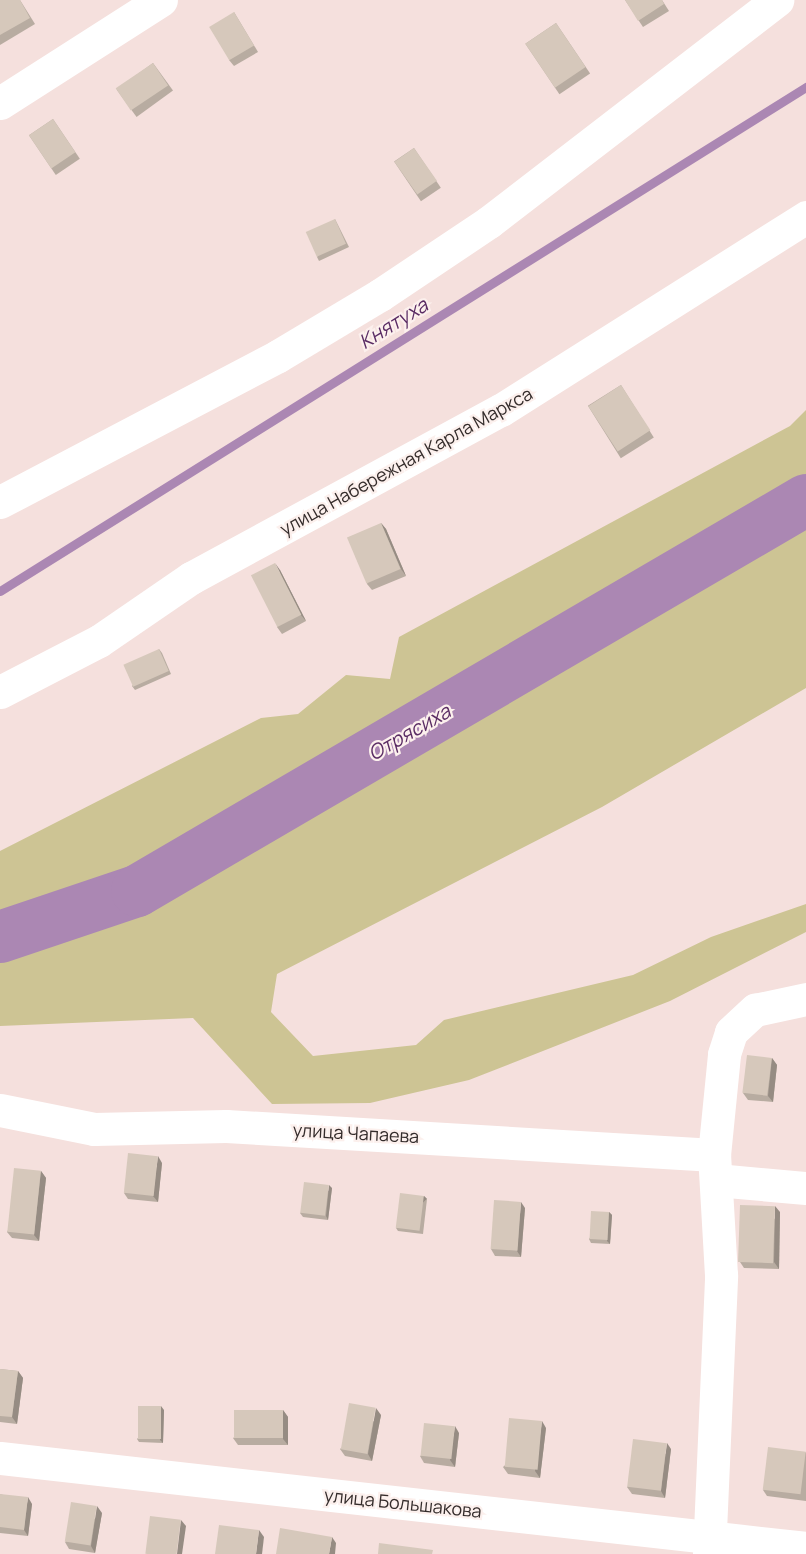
<!DOCTYPE html>
<html>
<head>
<meta charset="utf-8">
<style>
  body { margin:0 }
  #map { position:relative; width:806px; height:1554px; overflow:hidden; background:#f5e0dd; font-family:Manrope,sans-serif }
  div>[style] { position:absolute }
  .green>* { inset:0; background:#cdc494 }
  .stream>* { height:9px; margin:-4.5px; padding:0 4.5px; transform-origin:4.5px; border-radius:4.5px; background:#ab87b3 }
  .river>* { height:52px; margin:-26px; padding:0 26px; transform-origin:26px; border-radius:26px; background:#ab87b3 }
  .minor>* { height:33px; margin:-16.5px; padding:0 16.5px; transform-origin:16.5px; border-radius:16.5px; background:#fff }
  .wall>* { inset:0; background:#b8aca1; transform-origin:0 0 }
  .shaded-wall>* { inset:0; background:#968c83; transform-origin:0 0 }
  .building>* { inset:0; background:#d6c8bb; transform-origin:0 0 }
  span { translate:-50% -50%; white-space:nowrap; text-align:center; line-height:1.15; -webkit-text-stroke:4.5px #fcf0ed; paint-order:stroke }
  .street-label { font-size:18px; color:#342c2b }
  .water-label { font-size:20px; color:#5a2c64; font-style:italic }
</style>
</head>
<body>
<div id="map">
  <div class="green">
    <div style="clip-path:polygon(806px 410px,806px 688px,602px 807px,277px 974px,271px 1012px,313px 1056px,416px 1045px,444px 1020px,633px 975px,711px 937px,806px 904px,806px 932px,670px 1001px,469px 1080px,370px 1103px,272px 1104px,193px 1018px,0 1026px,0 851px,261px 718px,298px 714px,346px 675px,390px 679px,399px 637px,790px 426px)"></div>
  </div>
  <div class="stream">
    <div style="left:0;top:591px;width:951px;rotate:-32.02deg"></div>
  </div>
  <div class="river">
    <div style="left:0;top:937px;width:145px;rotate:-18.6deg"></div>
    <div style="left:137px;top:891px;width:775px;rotate:-30.3deg"></div>
  </div>
  <div class="minor">
    <div style="left:0;top:103px;width:191px;rotate:-32.6deg"></div>
    <div style="left:0;top:502px;width:314px;rotate:-27.7deg"></div>
    <div style="left:278px;top:356px;width:119px;rotate:-30.9deg"></div>
    <div style="left:380px;top:295px;width:131px;rotate:-33.8deg"></div>
    <div style="left:489px;top:222px;width:364px;rotate:-37.6deg"></div>
    <div style="left:0;top:692px;width:111px;rotate:-27.3deg"></div>
    <div style="left:99px;top:641px;width:112px;rotate:-34.4deg"></div>
    <div style="left:191px;top:578px;width:353px;rotate:-28.5deg"></div>
    <div style="left:501px;top:410px;width:361px;rotate:-32.3deg"></div>
    <div style="left:0;top:1110px;width:96px;rotate:11.4deg"></div>
    <div style="left:94px;top:1129px;width:132px;rotate:-1.3deg"></div>
    <div style="left:226px;top:1126px;width:489px;rotate:3.4deg"></div>
    <div style="left:716px;top:1180px;width:90px;rotate:5.1deg"></div>
    <div style="left:0;top:1458px;width:811px;rotate:6.37deg"></div>
    <div style="left:709px;top:1554px;width:279px;rotate:-87.5deg"></div>
    <div style="left:721px;top:1275px;width:120px;rotate:-93.3deg"></div>
    <div style="left:714px;top:1155px;width:101px;rotate:-84.3deg"></div>
    <div style="left:724px;top:1054px;width:23px;rotate:-72deg"></div>
    <div style="left:731px;top:1032px;width:33px;rotate:-43deg"></div>
    <div style="left:755px;top:1010px;width:52px;rotate:-12.2deg"></div>
  </div>
  <div class="wall">
    <div style="clip-path:polygon(0 0,20px 0,35px 24px,0 45px)"></div>
    <div style="clip-path:polygon(625px 0,662px 0,669px 11px,643px 27px)"></div>
    <div style="clip-path:polygon(234px 12px,258px 52px,234px 66px,229px 60px)"></div>
    <div style="left:556px;top:23px;width:61px;height:37px;rotate:56deg"></div>
    <div style="left:153px;top:63px;width:34px;height:45px;rotate:54deg"></div>
    <div style="left:53px;top:119px;width:48px;height:29px;rotate:56deg"></div>
    <div style="left:414px;top:148px;width:48px;height:24px;rotate:56deg"></div>
    <div style="clip-path:polygon(335px 219px,349px 247px,319px 261px,317px 257px)"></div>
    <div style="left:621px;top:385px;width:62px;height:39px;rotate:58deg"></div>
    <div style="clip-path:polygon(381px 523px,386px 529px,406px 576px,372px 590px,367px 584px)"></div>
    <div style="clip-path:polygon(280px 570px,306px 621px,282px 634px,277px 627px)"></div>
    <div style="clip-path:polygon(159px 649px,162px 653px,171px 674px,135px 690px,132px 686px)"></div>
    <div style="clip-path:polygon(772px 1058px,777px 1065px,773px 1102px,748px 1100px,743px 1093px)"></div>
    <div style="clip-path:polygon(162px 1163px,158px 1202px,128px 1199px,124px 1193px)"></div>
    <div style="clip-path:polygon(41px 1171px,46px 1178px,39px 1241px,12px 1238px,7px 1232px)"></div>
    <div style="clip-path:polygon(332px 1188px,328px 1220px,303px 1217px,300px 1213px)"></div>
    <div style="clip-path:polygon(424px 1196px,427px 1199px,423px 1234px,398px 1231px,396px 1228px)"></div>
    <div style="clip-path:polygon(525px 1208px,521px 1257px,495px 1256px,491px 1249px)"></div>
    <div style="clip-path:polygon(609px 1212px,612px 1215px,610px 1244px,591px 1243px,589px 1239px)"></div>
    <div style="clip-path:polygon(780px 1212px,779px 1269px,744px 1268px,740px 1262px)"></div>
    <div style="clip-path:polygon(0 1369px,18px 1371px,23px 1378px,17px 1424px,0 1422px)"></div>
    <div style="clip-path:polygon(164px 1410px,163px 1443px,139px 1442px,137px 1439px)"></div>
    <div style="clip-path:polygon(283px 1410px,288px 1417px,288px 1445px,238px 1445px,233px 1438px)"></div>
    <div style="clip-path:polygon(381px 1415px,372px 1461px,345px 1456px,340px 1449px)"></div>
    <div style="clip-path:polygon(546px 1428px,540px 1478px,508px 1474px,503px 1467px)"></div>
    <div style="clip-path:polygon(459px 1433px,455px 1467px,424px 1463px,420px 1456px)"></div>
    <div style="clip-path:polygon(671px 1449px,665px 1498px,632px 1494px,627px 1487px)"></div>
    <div style="clip-path:polygon(806px 1452px,806px 1501px,767px 1496px,763px 1490px)"></div>
    <div style="clip-path:polygon(0 1494px,32px 1504px,28px 1536px,0 1533px)"></div>
    <div style="clip-path:polygon(102px 1513px,95px 1553px,69px 1549px,65px 1542px)"></div>
  </div>
  <div class="shaded-wall">
    <div style="clip-path:polygon(381px 523px,386px 529px,406px 576px,401px 569px)"></div>
    <div style="clip-path:polygon(275px 563px,280px 570px,306px 621px,301px 615px)"></div>
    <div style="clip-path:polygon(772px 1058px,777px 1065px,773px 1102px,768px 1096px)"></div>
    <div style="clip-path:polygon(158px 1156px,162px 1163px,158px 1202px,153px 1196px)"></div>
    <div style="clip-path:polygon(41px 1171px,46px 1178px,39px 1241px,34px 1235px)"></div>
    <div style="clip-path:polygon(329px 1185px,332px 1188px,328px 1220px,326px 1216px)"></div>
    <div style="left:424px;top:1196px;width:4px;height:35px;rotate:45deg"></div>
    <div style="clip-path:polygon(521px 1202px,525px 1208px,521px 1257px,517px 1251px)"></div>
    <div style="clip-path:polygon(775px 1206px,780px 1212px,779px 1269px,774px 1262px)"></div>
    <div style="clip-path:polygon(609px 1212px,612px 1215px,610px 1244px,607px 1241px)"></div>
    <div style="clip-path:polygon(18px 1371px,23px 1378px,17px 1424px,12px 1417px)"></div>
    <div style="clip-path:polygon(161px 1406px,164px 1410px,163px 1443px,160px 1440px)"></div>
    <div style="clip-path:polygon(376px 1408px,381px 1415px,372px 1461px,368px 1454px)"></div>
    <div style="clip-path:polygon(283px 1410px,288px 1417px,288px 1445px,283px 1439px)"></div>
    <div style="clip-path:polygon(542px 1421px,546px 1428px,540px 1478px,535px 1471px)"></div>
    <div style="clip-path:polygon(455px 1426px,459px 1433px,455px 1467px,450px 1460px)"></div>
    <div style="clip-path:polygon(667px 1443px,671px 1449px,665px 1498px,661px 1491px)"></div>
    <div style="clip-path:polygon(28px 1497px,32px 1504px,28px 1536px,24px 1530px)"></div>
    <div style="clip-path:polygon(97px 1506px,102px 1513px,95px 1553px,91px 1546px)"></div>
    <div style="clip-path:polygon(181px 1520px,186px 1526px,182px 1554px,177px 1554px)"></div>
    <div style="clip-path:polygon(259px 1530px,264px 1537px,262px 1554px,256px 1554px)"></div>
    <div style="clip-path:polygon(332px 1537px,336px 1543px,335px 1554px,329px 1554px)"></div>
  </div>
  <div class="building">
    <div style="clip-path:polygon(0 0,20px 0,30px 18px,0 35px)"></div>
    <div style="clip-path:polygon(625px 0,662px 0,664px 4px,638px 21px)"></div>
    <div style="left:234px;top:12px;width:39px;height:29px;rotate:59deg"></div>
    <div style="left:556px;top:23px;width:53px;height:37px;rotate:56deg"></div>
    <div style="left:153px;top:63px;width:27px;height:45px;rotate:56deg"></div>
    <div style="left:53px;top:119px;width:40px;height:29px;rotate:56deg"></div>
    <div style="left:414px;top:148px;width:40px;height:24px;rotate:55deg"></div>
    <div style="left:335px;top:219px;width:27px;height:32px;rotate:66deg"></div>
    <div style="left:621px;top:385px;width:54px;height:39px;rotate:57deg"></div>
    <div style="left:381px;top:523px;width:50px;height:37px;rotate:67deg"></div>
    <div style="left:275px;top:563px;width:58px;height:27px;rotate:63deg"></div>
    <div style="left:159px;top:649px;width:24px;height:39px;rotate:66deg"></div>
    <div style="left:747px;top:1055px;width:25px;height:38px;rotate:7deg"></div>
    <div style="left:128px;top:1153px;width:30px;height:40px;rotate:6deg"></div>
    <div style="left:14px;top:1168px;width:27px;height:64px;rotate:6deg"></div>
    <div style="left:304px;top:1182px;width:25px;height:31px;rotate:7deg"></div>
    <div style="left:400px;top:1193px;width:24px;height:35px;rotate:7deg"></div>
    <div style="left:494px;top:1200px;width:27px;height:49px;rotate:4deg"></div>
    <div style="left:740px;top:1205px;width:35px;height:57px;rotate:2deg"></div>
    <div style="left:591px;top:1211px;width:18px;height:28px;rotate:3deg"></div>
    <div style="clip-path:polygon(0 1369px,18px 1371px,12px 1417px,0 1416px)"></div>
    <div style="left:349px;top:1403px;width:27px;height:47px;rotate:10deg"></div>
    <div style="left:138px;top:1406px;width:23px;height:33px"></div>
    <div style="left:234px;top:1410px;width:49px;height:28px"></div>
    <div style="left:509px;top:1418px;width:33px;height:49px;rotate:5deg"></div>
    <div style="left:424px;top:1423px;width:31px;height:33px;rotate:6deg"></div>
    <div style="left:633px;top:1439px;width:34px;height:48px;rotate:7deg"></div>
    <div style="left:768px;top:1447px;width:38px;height:43px;rotate:7deg"></div>
    <div style="clip-path:polygon(0 1494px,28px 1497px,24px 1530px,0 1527px)"></div>
    <div style="left:71px;top:1502px;width:26px;height:40px;rotate:9deg"></div>
    <div style="left:150px;top:1516px;width:31px;height:38px;rotate:7deg"></div>
    <div style="clip-path:polygon(219px 1525px,259px 1530px,256px 1554px,215px 1554px)"></div>
    <div style="clip-path:polygon(280px 1528px,332px 1537px,329px 1554px,276px 1554px)"></div>
    <div style="clip-path:polygon(379px 1543px,433px 1550px,432px 1554px,378px 1554px)"></div>
  </div>
  <div class="street-label">
    <span style="left:406px;top:461px;rotate:-29deg">улица Набережная Карла Маркса</span>
    <span style="left:356px;top:1133px;rotate:3deg">улица Чапаева</span>
    <span style="left:403px;top:1503px;rotate:6deg">улица Большакова</span>
  </div>
  <div class="water-label">
    <span style="left:393px;top:323px;rotate:-32deg">Княтуха</span>
    <span style="left:409px;top:732px;rotate:-30deg">Отрясиха</span>
  </div>
</div>
</body>
</html>
